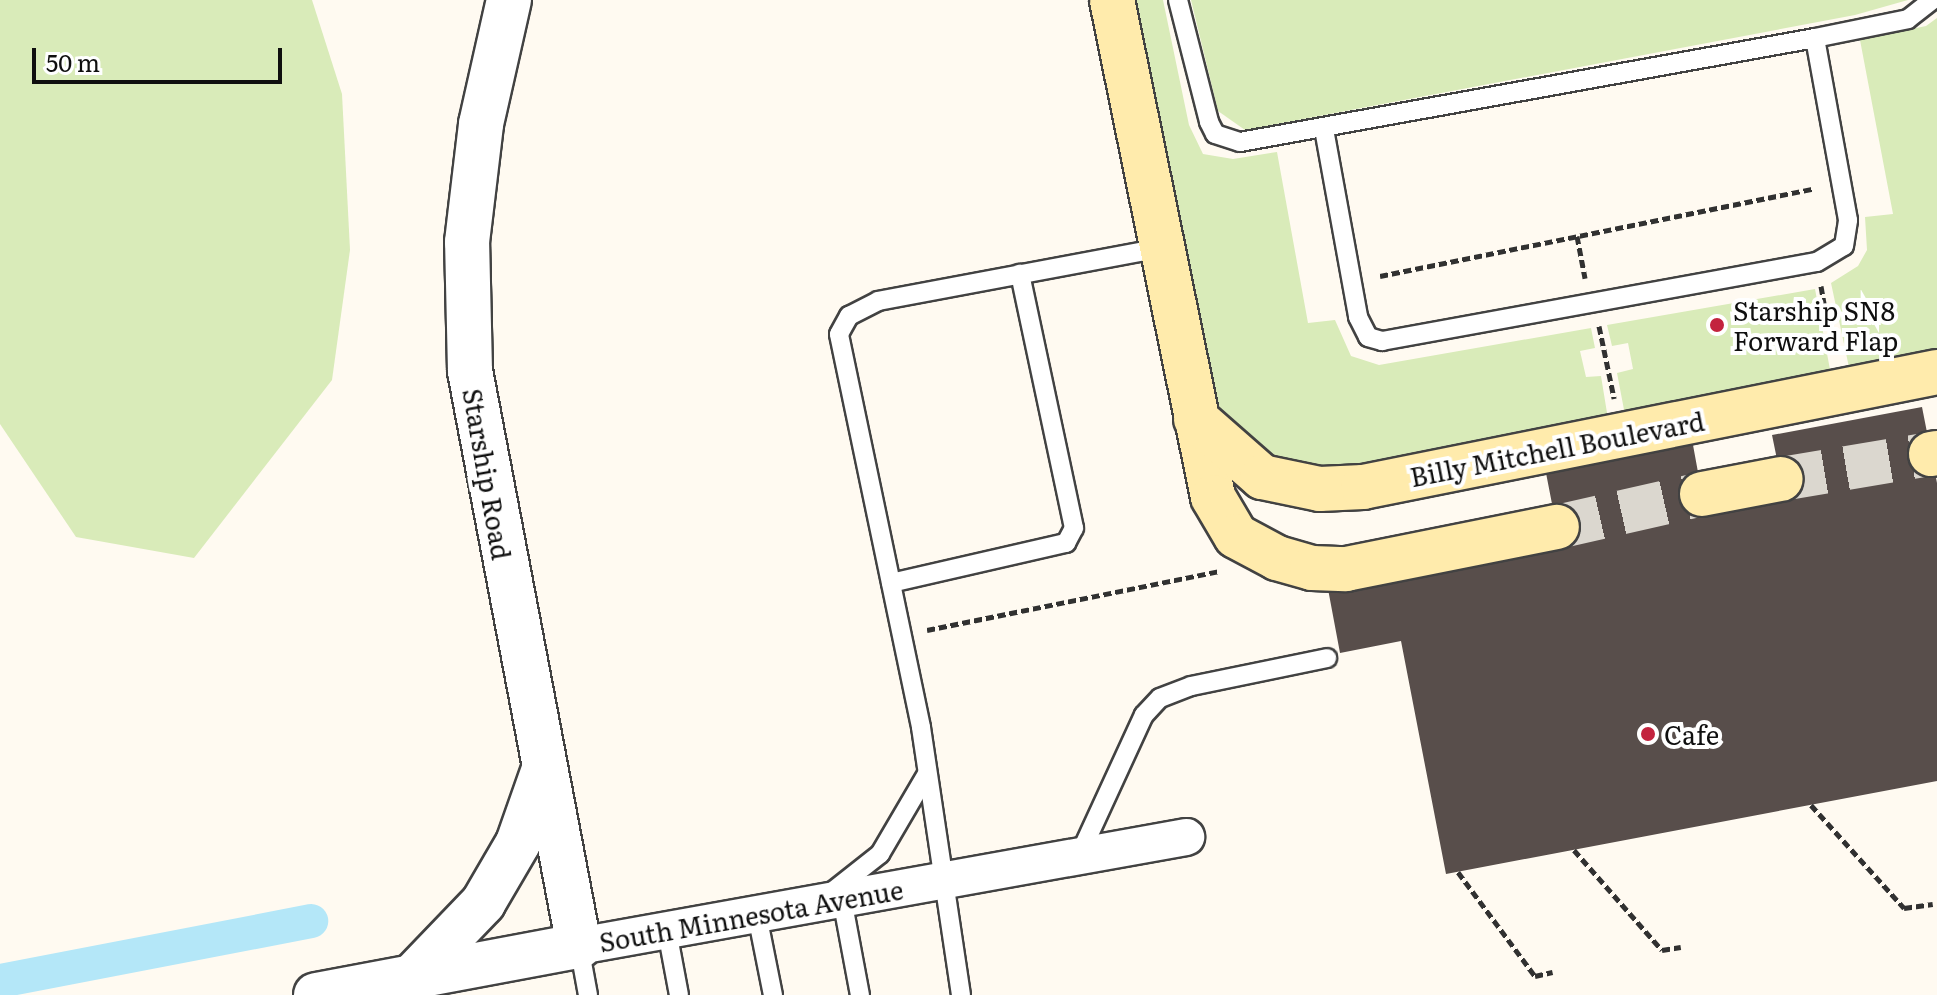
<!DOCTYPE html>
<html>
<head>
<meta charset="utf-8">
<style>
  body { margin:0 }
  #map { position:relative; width:1937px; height:995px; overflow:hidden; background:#fffaf1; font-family:Literata,serif }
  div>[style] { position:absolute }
  .green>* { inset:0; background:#d9ebb9 }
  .canal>* { height:34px; margin:-17px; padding:0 17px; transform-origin:17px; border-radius:17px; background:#b4e7f8 }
  .building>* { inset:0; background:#584e4b }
  .secondary-tunnel>* { height:44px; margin-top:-22px; transform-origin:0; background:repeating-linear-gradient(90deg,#dbd7cf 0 44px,transparent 0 66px) }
  .path>* { height:5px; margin-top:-2.5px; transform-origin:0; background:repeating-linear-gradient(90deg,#313131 0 8px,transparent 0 12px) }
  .roads { filter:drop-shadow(2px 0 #424242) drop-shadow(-2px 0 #424242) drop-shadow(0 2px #424242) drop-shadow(0 -2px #424242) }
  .service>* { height:18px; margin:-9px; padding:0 9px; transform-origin:9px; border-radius:9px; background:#fff }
  .minor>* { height:36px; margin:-18px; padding:0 18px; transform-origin:18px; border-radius:18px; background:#fff }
  .tertiary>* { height:44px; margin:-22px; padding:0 22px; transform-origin:22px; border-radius:22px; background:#fff }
  .secondary>* { height:44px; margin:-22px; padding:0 22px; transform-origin:22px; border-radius:22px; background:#ffebac }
  .dots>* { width:22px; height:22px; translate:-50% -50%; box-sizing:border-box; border:4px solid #fff; border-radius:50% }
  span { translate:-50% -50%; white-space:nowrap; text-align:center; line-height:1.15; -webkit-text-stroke:8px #fff; paint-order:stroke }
  .poi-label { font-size:26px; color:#0f0f0f }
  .left { translate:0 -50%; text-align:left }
  .street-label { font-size:26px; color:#0f0f0f }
  .scale { position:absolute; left:32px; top:48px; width:250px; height:36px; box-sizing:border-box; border:4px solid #0f0f0f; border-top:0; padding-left:10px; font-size:24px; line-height:28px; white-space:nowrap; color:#0f0f0f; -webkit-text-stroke:6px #fff; paint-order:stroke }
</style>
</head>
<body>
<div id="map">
  <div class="green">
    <div style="clip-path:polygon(0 0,312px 0,342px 94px,350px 250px,332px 380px,194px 558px,76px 537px,0 424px)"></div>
    <div style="clip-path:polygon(1130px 0,1163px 0,1189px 125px,1203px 154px,1233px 159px,1277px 152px,1308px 323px,1335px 320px,1351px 356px,1379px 365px,1591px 328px,1595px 348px,1580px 351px,1586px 377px,1601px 376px,1608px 419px,1338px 468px,1290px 465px,1263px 452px,1217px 409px)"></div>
    <div style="clip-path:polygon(1191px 0,1908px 0,1855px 15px,1245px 130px,1218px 111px)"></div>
    <div style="clip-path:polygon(1937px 18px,1937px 350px,1850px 372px,1831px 283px,1858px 266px,1867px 250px,1865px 217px,1893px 214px,1860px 40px,1926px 26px)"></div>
    <div style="clip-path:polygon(1815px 289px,1831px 375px,1625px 415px,1617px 373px,1633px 369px,1628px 343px,1612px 346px,1607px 325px)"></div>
  </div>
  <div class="canal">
    <div style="left:0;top:981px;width:317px;rotate:-10.9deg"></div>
  </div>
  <div class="building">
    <div style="clip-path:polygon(1922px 407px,1937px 483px,1937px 781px,1446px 874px,1401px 641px,1340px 653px,1328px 589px,1560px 545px,1546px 473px,1693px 445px,1702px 494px,1781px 479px,1772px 435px)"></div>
  </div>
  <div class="secondary-tunnel">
    <div style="left:1781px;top:479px;width:152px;rotate:-9.5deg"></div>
    <div style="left:1557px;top:527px;width:149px;rotate:-12.8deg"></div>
  </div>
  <div class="path">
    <div style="left:1577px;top:236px;width:43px;rotate:79.2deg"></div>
    <div style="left:1380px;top:276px;width:441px;rotate:-11.4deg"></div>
    <div style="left:1821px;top:286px;width:70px;rotate:80.1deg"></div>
    <div style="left:1599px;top:326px;width:74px;rotate:78.2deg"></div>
    <div style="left:927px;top:630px;width:298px;rotate:-11.4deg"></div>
    <div style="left:1811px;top:805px;width:139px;rotate:47.9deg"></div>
    <div style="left:1904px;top:908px;width:29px;rotate:-8deg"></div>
    <div style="left:1574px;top:850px;width:133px;rotate:48.7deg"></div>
    <div style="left:1662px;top:950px;width:19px;rotate:-9deg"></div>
    <div style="left:1458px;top:872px;width:129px;rotate:53.5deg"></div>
    <div style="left:1535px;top:976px;width:18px;rotate:-13deg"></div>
  </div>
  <div class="roads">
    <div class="service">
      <div style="left:1178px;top:0;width:126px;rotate:75.7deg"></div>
      <div style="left:1209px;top:122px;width:13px;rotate:63deg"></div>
      <div style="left:1215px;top:134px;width:26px;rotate:18deg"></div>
      <div style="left:1240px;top:142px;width:584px;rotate:-10.25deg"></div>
      <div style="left:1815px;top:38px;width:95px;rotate:-11.5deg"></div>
      <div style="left:1908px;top:19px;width:31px;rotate:-38deg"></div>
      <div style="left:1324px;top:129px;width:191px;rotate:79.7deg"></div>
      <div style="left:1358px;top:317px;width:22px;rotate:63deg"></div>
      <div style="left:1368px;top:337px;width:15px;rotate:16deg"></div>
      <div style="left:1382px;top:341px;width:442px;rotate:-10.3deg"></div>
      <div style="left:1817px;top:262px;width:31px;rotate:-31deg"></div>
      <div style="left:1844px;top:246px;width:26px;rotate:-81deg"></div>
      <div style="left:1848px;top:220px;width:185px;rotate:-100.3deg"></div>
      <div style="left:891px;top:583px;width:180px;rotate:-12.9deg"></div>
      <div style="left:1066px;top:543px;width:17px;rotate:-62deg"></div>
      <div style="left:1074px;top:528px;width:260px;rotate:-102deg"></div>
      <div style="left:1079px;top:856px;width:155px;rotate:-65.3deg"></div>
      <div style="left:1144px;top:715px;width:23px;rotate:-47deg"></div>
      <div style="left:1160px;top:698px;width:33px;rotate:-21deg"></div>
      <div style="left:1191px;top:686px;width:139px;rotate:-11.6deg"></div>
      <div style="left:833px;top:891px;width:60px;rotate:-38.2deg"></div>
      <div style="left:880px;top:854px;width:93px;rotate:-59.6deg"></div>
      <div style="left:842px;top:899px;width:98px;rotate:79.4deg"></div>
      <div style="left:757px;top:915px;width:82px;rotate:78.7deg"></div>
      <div style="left:667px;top:931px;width:65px;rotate:79.4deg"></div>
      <div style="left:579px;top:946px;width:50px;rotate:79.6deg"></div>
      <div style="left:961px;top:995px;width:271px;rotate:-98.5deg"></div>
      <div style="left:921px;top:727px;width:401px;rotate:-101.8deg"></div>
      <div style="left:839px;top:334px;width:21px;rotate:-61deg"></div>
      <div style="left:849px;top:316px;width:33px;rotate:-27deg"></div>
      <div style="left:878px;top:301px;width:289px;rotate:-10.6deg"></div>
    </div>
    <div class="minor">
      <div style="left:579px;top:946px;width:617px;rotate:-10.18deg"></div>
    </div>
    <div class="tertiary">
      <div style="left:412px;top:977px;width:103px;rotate:-46.2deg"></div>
      <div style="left:483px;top:903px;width:69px;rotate:-59.7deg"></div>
      <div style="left:518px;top:843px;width:78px;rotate:-70.6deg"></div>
      <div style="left:316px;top:995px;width:268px;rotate:-10.6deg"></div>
      <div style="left:579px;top:946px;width:585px;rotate:-100.73deg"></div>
      <div style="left:470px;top:371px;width:129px;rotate:-91.3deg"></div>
      <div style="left:467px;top:242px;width:119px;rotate:-83.2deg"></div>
      <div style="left:481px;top:124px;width:127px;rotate:-77.3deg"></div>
    </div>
    <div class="secondary">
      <div style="left:1112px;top:0;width:507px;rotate:78.51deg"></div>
      <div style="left:1213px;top:497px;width:45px;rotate:59.5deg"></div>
      <div style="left:1236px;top:536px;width:47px;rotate:28.2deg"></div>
      <div style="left:1277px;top:558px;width:36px;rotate:16deg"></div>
      <div style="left:1312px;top:568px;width:34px;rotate:2deg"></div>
      <div style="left:1346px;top:569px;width:215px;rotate:-11.3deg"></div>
      <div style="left:1196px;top:419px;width:88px;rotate:41.3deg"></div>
      <div style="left:1262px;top:477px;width:59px;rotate:11.7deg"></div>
      <div style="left:1320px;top:489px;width:43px;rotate:-2.7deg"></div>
      <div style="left:1363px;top:487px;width:585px;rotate:-11.33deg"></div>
      <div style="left:1931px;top:454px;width:6px;rotate:-9deg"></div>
      <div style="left:1702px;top:494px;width:80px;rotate:-10.8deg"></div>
    </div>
  </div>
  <div class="dots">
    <div style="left:1717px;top:325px;background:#c3233e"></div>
    <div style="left:1648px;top:734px;background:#c3233e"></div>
  </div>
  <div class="poi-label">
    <span class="left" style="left:1733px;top:325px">Starship SN8<br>Forward Flap</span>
    <span class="left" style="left:1664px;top:734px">Cafe</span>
  </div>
  <div class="street-label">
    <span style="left:1557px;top:448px;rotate:-11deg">Billy Mitchell Boulevard</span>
    <span style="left:488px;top:474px;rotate:80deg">Starship Road</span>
    <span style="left:751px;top:915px;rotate:-10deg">South Minnesota Avenue</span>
  </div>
  <div class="scale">50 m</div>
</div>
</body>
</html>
